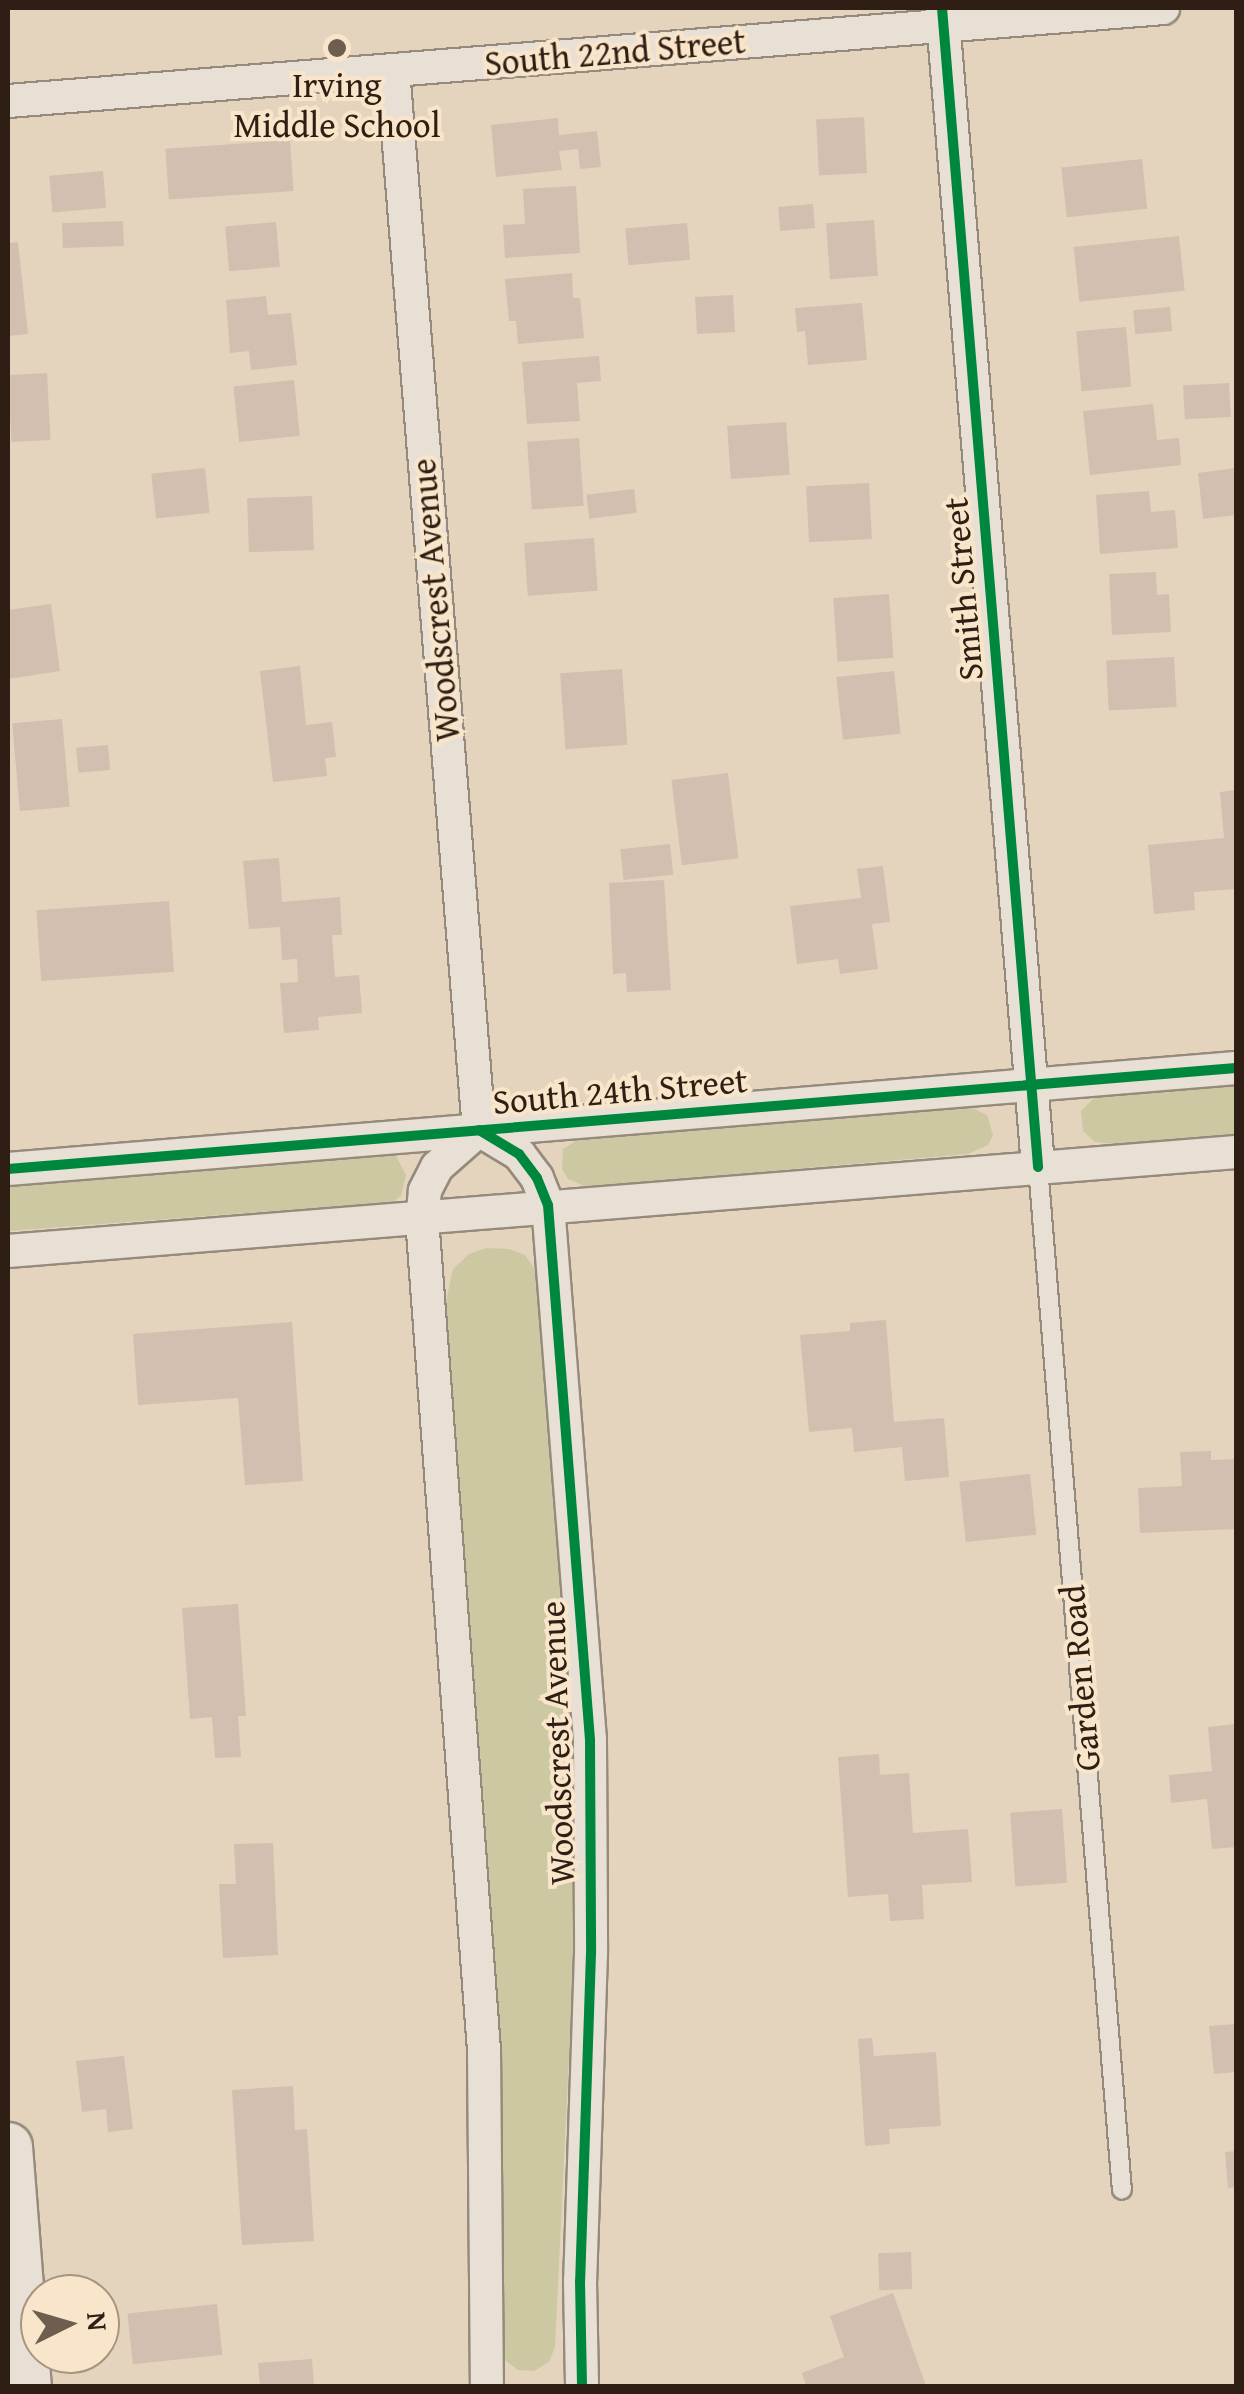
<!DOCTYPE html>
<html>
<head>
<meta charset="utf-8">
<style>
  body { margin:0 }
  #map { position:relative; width:1244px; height:2394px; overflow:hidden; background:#e4d4bd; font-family:"Gentium Book Plus",serif }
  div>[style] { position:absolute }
  .green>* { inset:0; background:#ccc8a2 }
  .building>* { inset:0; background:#d2bfaf; transform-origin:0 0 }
  .roads { filter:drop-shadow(2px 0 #958a7c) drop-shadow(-2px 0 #958a7c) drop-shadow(0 2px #958a7c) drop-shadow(0 -2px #958a7c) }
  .service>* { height:18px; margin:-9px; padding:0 9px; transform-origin:9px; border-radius:9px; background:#e8e0d5 }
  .minor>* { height:32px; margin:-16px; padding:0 16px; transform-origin:16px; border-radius:16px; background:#e8e0d5 }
  .secondary>* { height:48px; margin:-24px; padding:0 24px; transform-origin:24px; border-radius:24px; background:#e8e0d5 }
  .cycleway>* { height:10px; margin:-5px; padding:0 5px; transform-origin:5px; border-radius:5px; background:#00873e }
  .dots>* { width:28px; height:28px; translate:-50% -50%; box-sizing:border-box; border:5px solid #f8e5ca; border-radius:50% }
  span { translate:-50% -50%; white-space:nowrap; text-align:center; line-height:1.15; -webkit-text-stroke:8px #f8e5ca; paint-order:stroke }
  .street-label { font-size:35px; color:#2e1e14 }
  .poi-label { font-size:35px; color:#2e1e14 }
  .frame { position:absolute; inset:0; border:10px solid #2e1e14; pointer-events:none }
  .north { position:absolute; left:20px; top:2274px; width:100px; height:100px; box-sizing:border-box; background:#f8e5ca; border:2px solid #a79581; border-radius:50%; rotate:85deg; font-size:28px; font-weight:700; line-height:40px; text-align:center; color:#2e1e14 }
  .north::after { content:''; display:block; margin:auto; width:35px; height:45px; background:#6e5e4f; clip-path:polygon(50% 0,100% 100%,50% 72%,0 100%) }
</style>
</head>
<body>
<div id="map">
  <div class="green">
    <div style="clip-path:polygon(1236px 1083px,1236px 1134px,1115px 1144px,1095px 1142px,1083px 1131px,1081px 1111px,1096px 1096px)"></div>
    <div style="clip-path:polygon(966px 1105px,987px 1115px,993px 1135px,988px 1145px,968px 1154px,587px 1187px,568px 1179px,562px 1169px,563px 1149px,582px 1137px)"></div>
    <div style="clip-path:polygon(386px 1154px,396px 1156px,406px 1175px,401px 1196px,392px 1202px,8px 1231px,8px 1184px)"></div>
    <div style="clip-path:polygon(486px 1248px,509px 1249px,525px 1255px,545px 1284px,578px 1700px,579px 1849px,555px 2347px,549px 2362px,534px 2371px,518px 2370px,506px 2361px,500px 2339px,498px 2079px,486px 1834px,445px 1306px,453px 1269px,469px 1254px)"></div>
  </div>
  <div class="building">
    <div style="left:864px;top:117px;width:56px;height:48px;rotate:87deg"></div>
    <div style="clip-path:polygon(558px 118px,559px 135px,597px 131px,601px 167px,580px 169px,578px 149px,559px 151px,562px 170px,496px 177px,491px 125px)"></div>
    <div style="left:290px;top:140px;width:51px;height:125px;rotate:86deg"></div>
    <div style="left:1142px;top:159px;width:50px;height:81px;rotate:84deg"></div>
    <div style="left:103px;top:171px;width:37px;height:54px;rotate:85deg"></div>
    <div style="clip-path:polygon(576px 186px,580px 253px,505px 258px,503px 225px,525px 224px,523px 189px)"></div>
    <div style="left:813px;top:204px;width:24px;height:35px;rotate:85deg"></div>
    <div style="left:874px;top:220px;width:56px;height:48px;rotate:86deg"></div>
    <div style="left:123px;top:221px;width:25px;height:61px;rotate:88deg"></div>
    <div style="left:276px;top:222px;width:45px;height:51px;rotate:85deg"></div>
    <div style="left:687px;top:223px;width:37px;height:62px;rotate:85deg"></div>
    <div style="left:1179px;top:236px;width:55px;height:106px;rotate:84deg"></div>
    <div style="clip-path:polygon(18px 242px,28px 334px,8px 336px,8px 243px)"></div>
    <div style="clip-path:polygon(572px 273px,573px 298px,580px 298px,584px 338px,518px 344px,516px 321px,509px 321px,505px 279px)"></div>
    <div style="left:733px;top:295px;width:37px;height:38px;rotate:87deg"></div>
    <div style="clip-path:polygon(266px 296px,268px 315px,291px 313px,297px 365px,251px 370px,249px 351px,230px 353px,226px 300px)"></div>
    <div style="clip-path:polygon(862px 303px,867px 360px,808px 365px,805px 331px,797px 332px,795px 308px)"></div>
    <div style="left:1170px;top:307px;width:24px;height:37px;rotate:85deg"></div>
    <div style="left:1126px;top:327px;width:60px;height:50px;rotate:85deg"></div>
    <div style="clip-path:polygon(599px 356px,601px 381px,577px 383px,580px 421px,527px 424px,522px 362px)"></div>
    <div style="left:47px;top:373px;width:67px;height:39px;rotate:87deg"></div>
    <div style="left:294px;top:380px;width:56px;height:61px;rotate:84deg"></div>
    <div style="left:1229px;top:383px;width:34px;height:46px;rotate:87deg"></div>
    <div style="clip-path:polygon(1153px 404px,1157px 440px,1179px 438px,1181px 465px,1090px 475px,1083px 411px)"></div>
    <div style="left:786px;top:422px;width:53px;height:59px;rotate:86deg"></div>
    <div style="left:579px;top:438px;width:68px;height:52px;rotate:86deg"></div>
    <div style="left:205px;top:468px;width:45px;height:54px;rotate:84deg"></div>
    <div style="clip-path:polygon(1236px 468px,1236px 515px,1203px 519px,1198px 473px)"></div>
    <div style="left:869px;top:483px;width:56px;height:63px;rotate:87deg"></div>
    <div style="left:634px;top:489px;width:24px;height:48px;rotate:83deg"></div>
    <div style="clip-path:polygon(1149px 491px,1151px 512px,1175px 510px,1178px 548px,1100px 554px,1096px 495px)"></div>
    <div style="left:312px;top:496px;width:54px;height:65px;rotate:88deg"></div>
    <div style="left:594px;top:538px;width:53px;height:70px;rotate:86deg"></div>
    <div style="clip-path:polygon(1156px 572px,1157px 595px,1169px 594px,1171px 632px,1112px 635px,1109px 574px)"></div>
    <div style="left:889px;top:594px;width:64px;height:56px;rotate:86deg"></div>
    <div style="clip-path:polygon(51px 604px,60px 671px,8px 679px,8px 610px)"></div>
    <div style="left:1174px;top:657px;width:50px;height:68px;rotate:87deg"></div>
    <div style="clip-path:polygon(300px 666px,306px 725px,332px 722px,336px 757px,325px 758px,327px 776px,273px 782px,260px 671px)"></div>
    <div style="left:622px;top:669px;width:76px;height:62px;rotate:86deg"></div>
    <div style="left:894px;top:671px;width:63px;height:58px;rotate:84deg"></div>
    <div style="left:62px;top:719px;width:88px;height:50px;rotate:85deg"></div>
    <div style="left:108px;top:745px;width:25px;height:32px;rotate:85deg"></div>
    <div style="left:728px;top:773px;width:86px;height:57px;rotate:83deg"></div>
    <div style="clip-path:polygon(1236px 790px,1236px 889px,1194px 892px,1195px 910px,1154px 914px,1148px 845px,1224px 838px,1220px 792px)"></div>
    <div style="left:670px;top:844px;width:31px;height:50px;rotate:84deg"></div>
    <div style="clip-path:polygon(279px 858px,282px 902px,340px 897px,342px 935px,332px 935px,335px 977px,359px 975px,362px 1013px,318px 1017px,319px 1030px,284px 1033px,280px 983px,298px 982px,297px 959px,282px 960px,280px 927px,249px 929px,243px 861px)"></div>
    <div style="clip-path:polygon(883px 866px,890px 922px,872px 924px,878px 969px,840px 974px,838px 959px,797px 964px,790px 906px,861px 898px,857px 869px)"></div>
    <div style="clip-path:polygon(664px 880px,671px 990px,627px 992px,626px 973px,613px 974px,609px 883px)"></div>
    <div style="left:169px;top:901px;width:71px;height:133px;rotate:86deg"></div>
    <div style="clip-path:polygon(886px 1320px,894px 1422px,944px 1418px,949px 1477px,905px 1481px,902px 1447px,854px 1452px,852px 1428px,809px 1432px,800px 1335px,850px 1331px,850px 1323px)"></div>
    <div style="clip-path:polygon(292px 1322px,303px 1481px,245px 1485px,238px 1398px,138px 1405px,133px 1334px)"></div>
    <div style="clip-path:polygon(1211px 1451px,1211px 1460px,1236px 1459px,1236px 1529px,1140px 1533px,1138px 1488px,1182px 1486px,1180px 1452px)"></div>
    <div style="left:1030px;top:1474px;width:61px;height:71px;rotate:84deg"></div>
    <div style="clip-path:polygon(238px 1604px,246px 1716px,238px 1716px,241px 1757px,215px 1758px,212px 1717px,190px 1719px,182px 1608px)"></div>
    <div style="clip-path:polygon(1236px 1724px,1236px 1847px,1212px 1849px,1207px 1799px,1171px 1803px,1169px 1775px,1212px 1771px,1208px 1727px)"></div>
    <div style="clip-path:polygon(879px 1754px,880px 1775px,909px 1773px,913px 1833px,968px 1829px,972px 1882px,922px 1885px,924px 1919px,890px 1921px,888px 1894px,848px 1897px,838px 1757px)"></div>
    <div style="left:1062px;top:1809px;width:74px;height:52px;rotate:86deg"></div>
    <div style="clip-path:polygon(273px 1843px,278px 1955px,223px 1958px,219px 1884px,236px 1884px,234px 1844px)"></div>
    <div style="clip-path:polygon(1236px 2024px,1236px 2072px,1214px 2074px,1209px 2026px)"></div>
    <div style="clip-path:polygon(872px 2038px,874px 2056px,936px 2052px,941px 2126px,889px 2129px,890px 2144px,865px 2146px,858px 2039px)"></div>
    <div style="clip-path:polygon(124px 2056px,133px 2129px,108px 2132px,106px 2109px,82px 2112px,76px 2061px)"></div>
    <div style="clip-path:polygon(293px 2086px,295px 2130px,307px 2129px,314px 2241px,242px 2245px,232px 2090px)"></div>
    <div style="clip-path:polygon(1236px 2151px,1236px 2187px,1228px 2188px,1225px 2152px)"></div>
    <div style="left:911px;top:2252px;width:37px;height:33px;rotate:88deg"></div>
    <div style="clip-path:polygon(893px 2293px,926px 2386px,806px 2386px,802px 2373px,844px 2357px,830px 2316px)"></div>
    <div style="left:217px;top:2304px;width:51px;height:90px;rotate:84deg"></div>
    <div style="clip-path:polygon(312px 2359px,314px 2386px,260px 2386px,258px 2363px)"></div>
  </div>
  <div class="roads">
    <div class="service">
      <div style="left:1038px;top:1167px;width:1026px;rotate:85.31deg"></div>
    </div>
    <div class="minor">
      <div style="left:942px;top:8px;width:1163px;rotate:85.26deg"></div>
      <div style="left:393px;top:70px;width:1063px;rotate:85.36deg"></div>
      <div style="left:8px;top:101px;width:1159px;rotate:-4.6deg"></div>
      <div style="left:479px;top:1130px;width:47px;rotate:31deg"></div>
      <div style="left:519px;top:1154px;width:30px;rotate:53deg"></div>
      <div style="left:537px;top:1178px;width:29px;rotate:68deg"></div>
      <div style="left:548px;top:1205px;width:537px;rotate:85.51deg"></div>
      <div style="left:590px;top:1740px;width:213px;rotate:89.7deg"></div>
      <div style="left:591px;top:1953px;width:328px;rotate:91.9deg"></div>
      <div style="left:580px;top:2281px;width:105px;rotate:88.9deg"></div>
      <div style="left:479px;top:1130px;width:56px;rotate:138.6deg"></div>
      <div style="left:437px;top:1167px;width:27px;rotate:117deg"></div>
      <div style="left:425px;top:1191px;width:27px;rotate:96deg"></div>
      <div style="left:422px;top:1218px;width:835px;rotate:85.74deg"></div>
      <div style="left:484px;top:2051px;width:335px;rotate:89.5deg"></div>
      <div style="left:8px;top:1169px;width:1232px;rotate:-4.7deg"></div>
      <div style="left:8px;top:1251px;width:1232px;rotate:-4.61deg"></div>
    </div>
    <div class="secondary">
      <div style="left:8px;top:2147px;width:240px;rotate:85.5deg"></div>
    </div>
  </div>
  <div class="cycleway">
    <div style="left:942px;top:8px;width:1163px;rotate:85.26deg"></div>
    <div style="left:479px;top:1130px;width:47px;rotate:31deg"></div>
    <div style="left:519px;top:1154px;width:30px;rotate:53deg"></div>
    <div style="left:537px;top:1178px;width:29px;rotate:68deg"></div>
    <div style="left:548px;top:1205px;width:537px;rotate:85.51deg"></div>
    <div style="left:590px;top:1740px;width:213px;rotate:89.7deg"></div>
    <div style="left:591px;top:1953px;width:328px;rotate:91.9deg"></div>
    <div style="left:580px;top:2281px;width:105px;rotate:88.9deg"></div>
    <div style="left:8px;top:1169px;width:1232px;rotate:-4.7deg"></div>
  </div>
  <div class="dots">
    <div style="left:337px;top:48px;background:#6e5e4f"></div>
  </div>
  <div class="street-label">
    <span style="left:615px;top:52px;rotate:-5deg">South 22nd Street</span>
    <span style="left:963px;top:589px;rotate:-95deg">Smith Street</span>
    <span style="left:435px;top:600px;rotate:-95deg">Woodscrest Avenue</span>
    <span style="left:620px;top:1091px;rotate:-5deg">South 24th Street</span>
    <span style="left:1080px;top:1678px;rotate:-95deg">Garden Road</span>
    <span style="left:557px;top:1743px;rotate:-92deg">Woodscrest Avenue</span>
  </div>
  <div class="poi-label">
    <span style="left:337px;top:105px">Irving<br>Middle School</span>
  </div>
  <div class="frame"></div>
  <div class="north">N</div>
</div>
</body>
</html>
